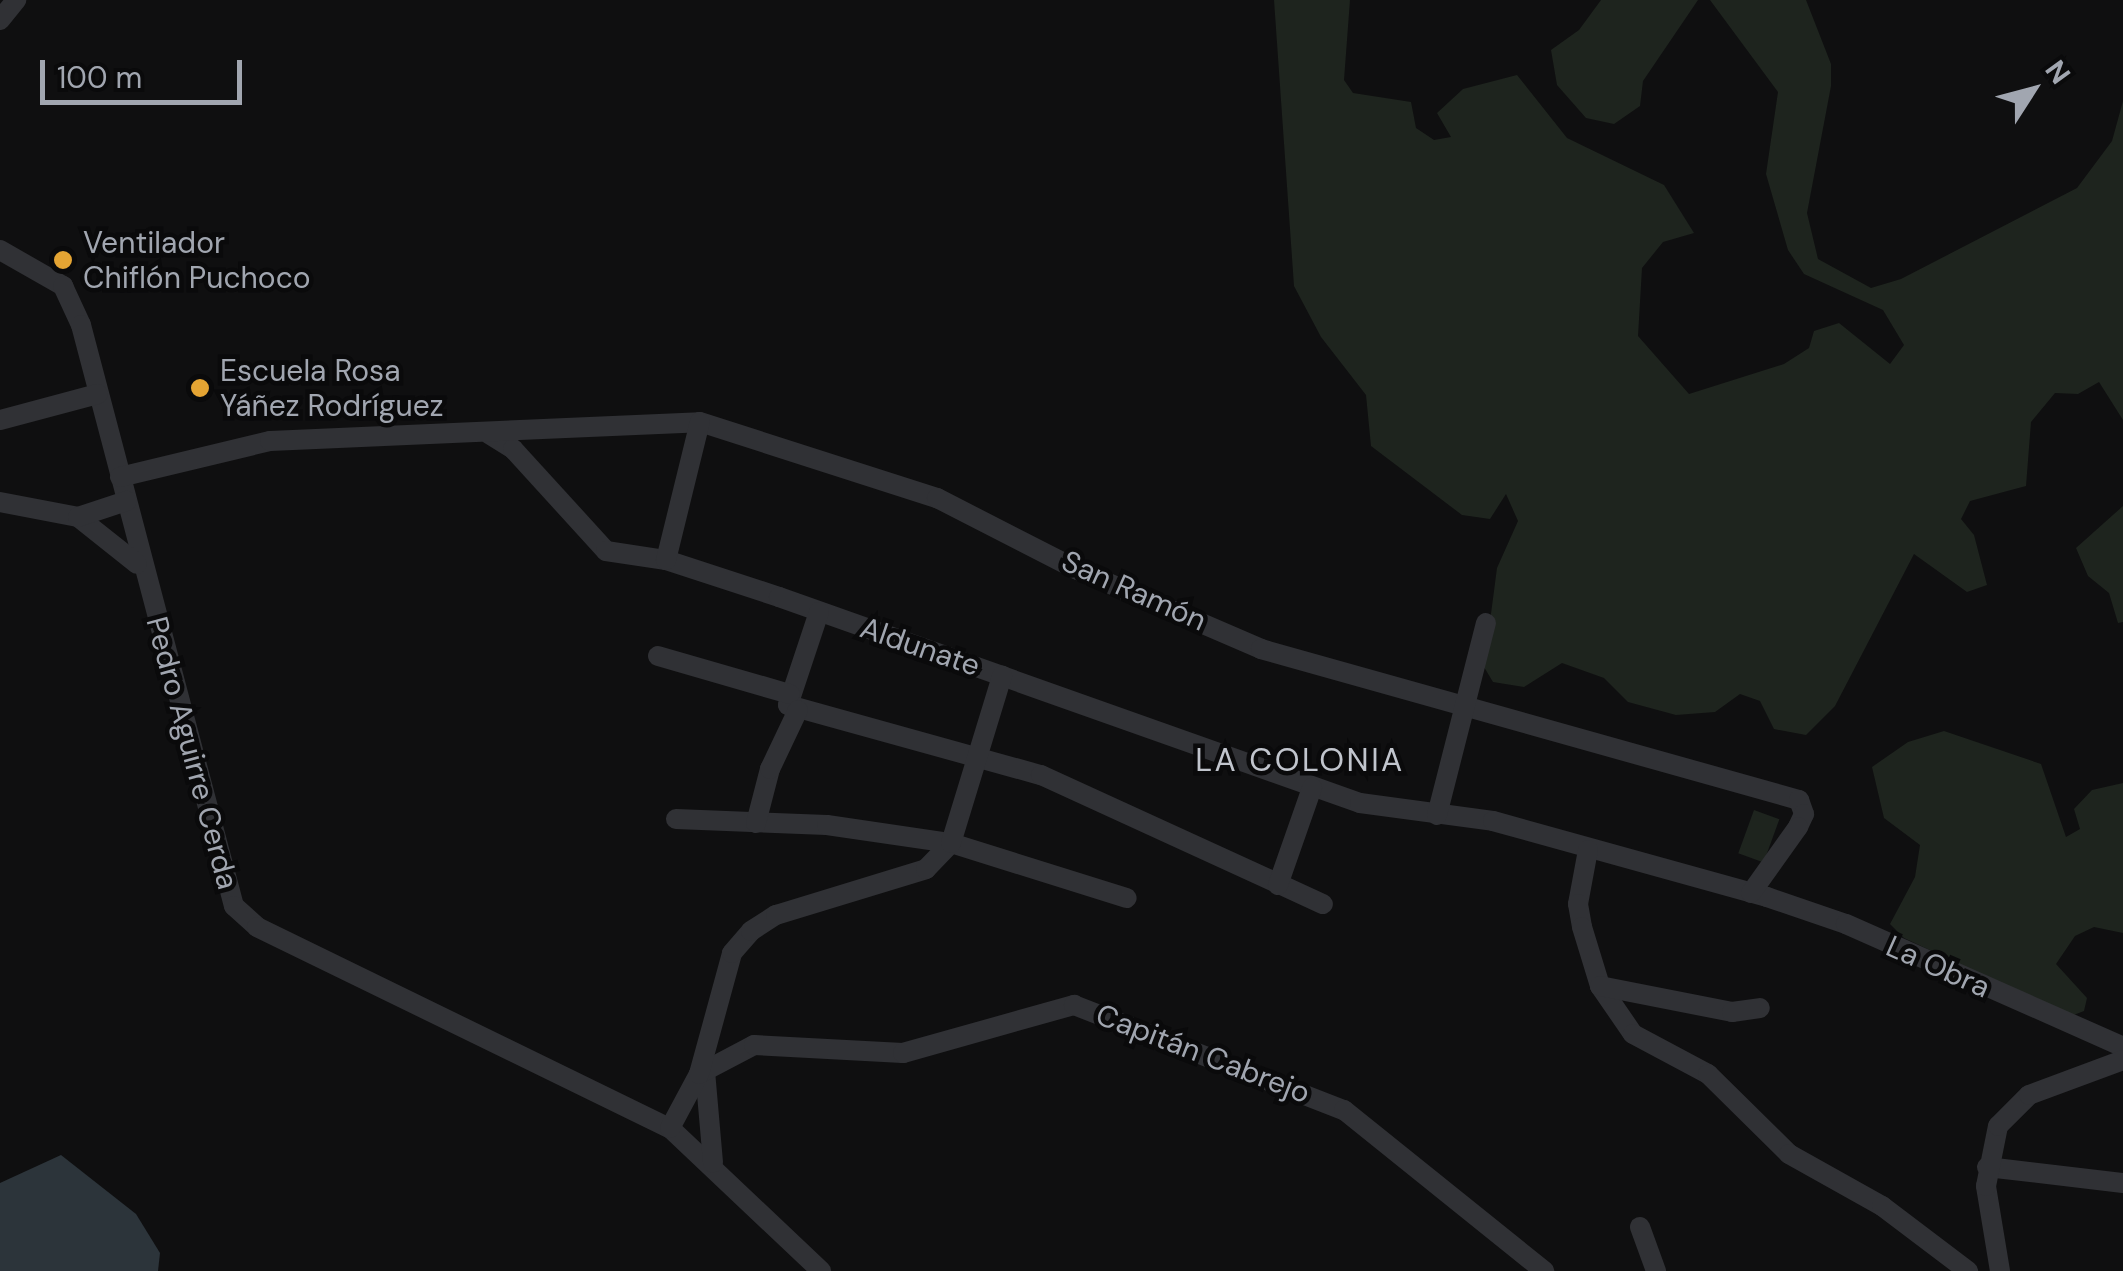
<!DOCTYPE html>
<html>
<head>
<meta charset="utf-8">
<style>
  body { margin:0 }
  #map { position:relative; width:2123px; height:1271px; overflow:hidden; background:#0f0f10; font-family:"DM Sans",sans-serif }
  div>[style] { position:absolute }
  .green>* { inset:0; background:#1e241e; transform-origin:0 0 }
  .water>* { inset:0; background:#2c343a }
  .minor>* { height:20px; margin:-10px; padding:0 10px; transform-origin:10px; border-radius:10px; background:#303135 }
  .dots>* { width:28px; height:28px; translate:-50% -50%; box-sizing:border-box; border:5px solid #0a0a0b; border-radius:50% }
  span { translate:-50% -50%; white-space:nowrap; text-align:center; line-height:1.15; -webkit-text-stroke:9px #0a0a0b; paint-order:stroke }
  .poi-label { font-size:30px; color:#a1a6b0 }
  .left { translate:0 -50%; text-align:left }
  .street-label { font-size:30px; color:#a1a6b0 }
  .neighbourhood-label { font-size:32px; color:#c1c5cd; letter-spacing:2.5px }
  .north { position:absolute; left:1983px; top:40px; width:100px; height:100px; -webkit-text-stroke:8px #0a0a0b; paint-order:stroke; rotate:54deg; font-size:28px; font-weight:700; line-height:40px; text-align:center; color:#a1a6b0 }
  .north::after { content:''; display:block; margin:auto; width:35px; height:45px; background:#a1a6b0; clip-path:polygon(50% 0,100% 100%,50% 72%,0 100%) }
  .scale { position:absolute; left:40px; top:60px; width:202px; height:45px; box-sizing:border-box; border:5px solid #a1a6b0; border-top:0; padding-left:12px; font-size:30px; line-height:35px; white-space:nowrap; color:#a1a6b0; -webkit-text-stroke:8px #0a0a0b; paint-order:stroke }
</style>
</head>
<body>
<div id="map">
  <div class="green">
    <div style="clip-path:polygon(1274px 0,1350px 0,1344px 80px,1353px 93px,1411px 102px,1416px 128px,1434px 140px,1451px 137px,1437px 113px,1463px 89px,1517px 75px,1567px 138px,1664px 185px,1694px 233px,1663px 242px,1642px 268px,1638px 336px,1689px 394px,1784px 364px,1809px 348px,1814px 331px,1839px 323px,1890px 364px,1904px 345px,1883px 310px,1804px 274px,1788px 250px,1766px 174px,1778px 92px,1710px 0,1806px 0,1831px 64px,1831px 86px,1807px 213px,1818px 259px,1871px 288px,1901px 279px,2077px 188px,2112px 141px,2123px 101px,2123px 420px,2099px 382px,2078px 394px,2055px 393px,2031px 422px,2026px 486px,1970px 501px,1961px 519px,1974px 535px,1987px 585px,1967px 592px,1914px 554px,1835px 706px,1806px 735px,1774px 729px,1760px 701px,1740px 694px,1715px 712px,1676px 715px,1628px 702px,1604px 678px,1562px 663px,1524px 687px,1493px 682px,1484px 667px,1497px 568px,1518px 521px,1506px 494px,1490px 519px,1462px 515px,1371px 446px,1366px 395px,1321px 337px,1294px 286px)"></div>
    <div style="clip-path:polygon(1601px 0,1698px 0,1643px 81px,1640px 106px,1614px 124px,1586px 118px,1557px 85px,1551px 50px,1579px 30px)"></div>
    <div style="clip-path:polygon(2123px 506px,2123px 622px,2118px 623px,2109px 593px,2088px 576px,2076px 548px)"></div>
    <div style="clip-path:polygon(1944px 731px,2041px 764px,2066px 837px,2080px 829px,2074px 809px,2092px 790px,2123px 783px,2123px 933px,2094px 927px,2075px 936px,2056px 964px,2087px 998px,2084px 1011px,2071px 1016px,1904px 938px,1890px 924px,1915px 877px,1920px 845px,1884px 818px,1872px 767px,1908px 742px)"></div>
    <div style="left:1754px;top:810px;width:27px;height:46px;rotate:20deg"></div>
  </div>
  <div class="water">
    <div style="clip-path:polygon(61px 1155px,136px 1214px,160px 1253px,158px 1271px,0 1271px,0 1183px)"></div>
  </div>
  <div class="minor">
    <div style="left:0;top:20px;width:26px;rotate:-51deg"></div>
    <div style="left:0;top:250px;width:73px;rotate:29.7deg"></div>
    <div style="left:63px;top:286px;width:43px;rotate:65.2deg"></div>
    <div style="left:81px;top:325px;width:601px;rotate:75.25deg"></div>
    <div style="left:234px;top:906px;width:31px;rotate:42deg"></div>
    <div style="left:257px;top:927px;width:459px;rotate:26deg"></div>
    <div style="left:670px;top:1128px;width:208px;rotate:43.4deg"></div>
    <div style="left:0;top:420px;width:101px;rotate:-14.9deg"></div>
    <div style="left:489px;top:434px;width:28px;rotate:32deg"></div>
    <div style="left:513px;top:449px;width:138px;rotate:47.6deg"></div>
    <div style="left:606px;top:551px;width:61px;rotate:8.5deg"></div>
    <div style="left:666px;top:560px;width:119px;rotate:18.1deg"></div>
    <div style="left:779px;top:597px;width:616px;rotate:19.52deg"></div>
    <div style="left:1360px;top:803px;width:134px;rotate:7.7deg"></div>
    <div style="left:1493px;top:821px;width:284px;rotate:15.5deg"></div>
    <div style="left:1767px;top:897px;width:83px;rotate:18.9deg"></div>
    <div style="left:1846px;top:924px;width:303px;rotate:23.9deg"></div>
    <div style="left:120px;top:477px;width:154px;rotate:-13.5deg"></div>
    <div style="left:270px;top:441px;width:430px;rotate:-2.5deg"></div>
    <div style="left:700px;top:422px;width:249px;rotate:17.8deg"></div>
    <div style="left:937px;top:498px;width:158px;rotate:27.1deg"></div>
    <div style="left:1078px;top:570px;width:199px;rotate:23.3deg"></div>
    <div style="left:1261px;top:649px;width:559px;rotate:15.68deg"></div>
    <div style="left:1799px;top:800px;width:15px;rotate:70deg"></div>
    <div style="left:1804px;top:814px;width:14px;rotate:115deg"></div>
    <div style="left:1798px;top:827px;width:81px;rotate:125.5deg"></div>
    <div style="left:0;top:502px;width:79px;rotate:10.9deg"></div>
    <div style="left:78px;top:517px;width:75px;rotate:38.5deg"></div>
    <div style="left:78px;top:517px;width:51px;rotate:-18.4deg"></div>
    <div style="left:666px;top:560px;width:142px;rotate:-76.2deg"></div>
    <div style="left:819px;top:612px;width:98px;rotate:108.4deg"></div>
    <div style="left:788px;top:705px;width:263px;rotate:15.5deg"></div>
    <div style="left:1041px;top:775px;width:310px;rotate:24.6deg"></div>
    <div style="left:658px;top:656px;width:137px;rotate:16.1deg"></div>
    <div style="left:1437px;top:815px;width:198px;rotate:-75.7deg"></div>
    <div style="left:676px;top:819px;width:151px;rotate:2.3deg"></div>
    <div style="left:827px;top:825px;width:125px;rotate:8.3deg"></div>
    <div style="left:951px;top:843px;width:184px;rotate:17.4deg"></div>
    <div style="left:756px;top:823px;width:56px;rotate:-75.5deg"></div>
    <div style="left:770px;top:769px;width:65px;rotate:-64.6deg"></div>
    <div style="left:1588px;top:850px;width:55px;rotate:100.5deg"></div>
    <div style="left:1578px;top:904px;width:23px;rotate:80deg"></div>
    <div style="left:1582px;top:927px;width:62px;rotate:73deg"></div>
    <div style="left:1600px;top:986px;width:58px;rotate:55.5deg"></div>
    <div style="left:1633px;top:1034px;width:85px;rotate:28.1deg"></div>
    <div style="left:1708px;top:1074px;width:114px;rotate:44.6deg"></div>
    <div style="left:1789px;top:1154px;width:107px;rotate:29.2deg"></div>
    <div style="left:1882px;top:1206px;width:108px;rotate:37.1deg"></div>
    <div style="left:1278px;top:885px;width:103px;rotate:-70.7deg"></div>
    <div style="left:1600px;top:986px;width:135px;rotate:11.1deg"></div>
    <div style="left:1732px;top:1012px;width:28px;rotate:-8deg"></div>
    <div style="left:705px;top:1071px;width:92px;rotate:85deg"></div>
    <div style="left:699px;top:1074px;width:62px;rotate:-27.8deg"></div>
    <div style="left:754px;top:1045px;width:149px;rotate:3.1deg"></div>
    <div style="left:903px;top:1053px;width:178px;rotate:-15.7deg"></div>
    <div style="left:1074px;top:1005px;width:290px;rotate:21.3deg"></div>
    <div style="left:1344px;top:1110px;width:257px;rotate:38.8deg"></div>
    <div style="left:670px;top:1128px;width:61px;rotate:-61.8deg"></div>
    <div style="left:699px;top:1074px;width:125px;rotate:-74.7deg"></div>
    <div style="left:732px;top:953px;width:29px;rotate:-49deg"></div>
    <div style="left:751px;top:931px;width:30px;rotate:-33deg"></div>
    <div style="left:776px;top:915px;width:157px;rotate:-17deg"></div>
    <div style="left:926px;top:869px;width:36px;rotate:-46deg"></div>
    <div style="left:951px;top:843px;width:175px;rotate:-73deg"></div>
    <div style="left:1987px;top:1167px;width:137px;rotate:6.7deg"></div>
    <div style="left:1640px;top:1227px;width:47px;rotate:70deg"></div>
    <div style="left:2000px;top:1271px;width:86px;rotate:-99.4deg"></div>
    <div style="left:1986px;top:1186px;width:61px;rotate:-78.7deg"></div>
    <div style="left:1998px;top:1126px;width:44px;rotate:-45deg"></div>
    <div style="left:2029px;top:1095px;width:100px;rotate:-20.4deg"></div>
  </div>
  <div class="dots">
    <div style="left:63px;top:260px;background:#e4a433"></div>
    <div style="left:200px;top:388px;background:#e4a433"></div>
  </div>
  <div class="poi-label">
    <span class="left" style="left:83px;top:260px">Ventilador<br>Chiflón Puchoco</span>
    <span class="left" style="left:220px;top:388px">Escuela Rosa<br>Yáñez Rodríguez</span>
  </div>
  <div class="street-label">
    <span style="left:1134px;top:591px;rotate:24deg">San Ramón</span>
    <span style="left:920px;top:647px;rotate:19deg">Aldunate</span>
    <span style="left:192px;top:753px;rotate:75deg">Pedro Aguirre Cerda</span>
    <span style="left:1938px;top:967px;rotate:24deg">La Obra</span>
    <span style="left:1203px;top:1054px;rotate:21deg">Capitán Cabrejo</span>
  </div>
  <div class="neighbourhood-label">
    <span style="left:1300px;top:760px">LA COLONIA</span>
  </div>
  <div class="north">N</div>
  <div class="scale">100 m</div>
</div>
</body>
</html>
